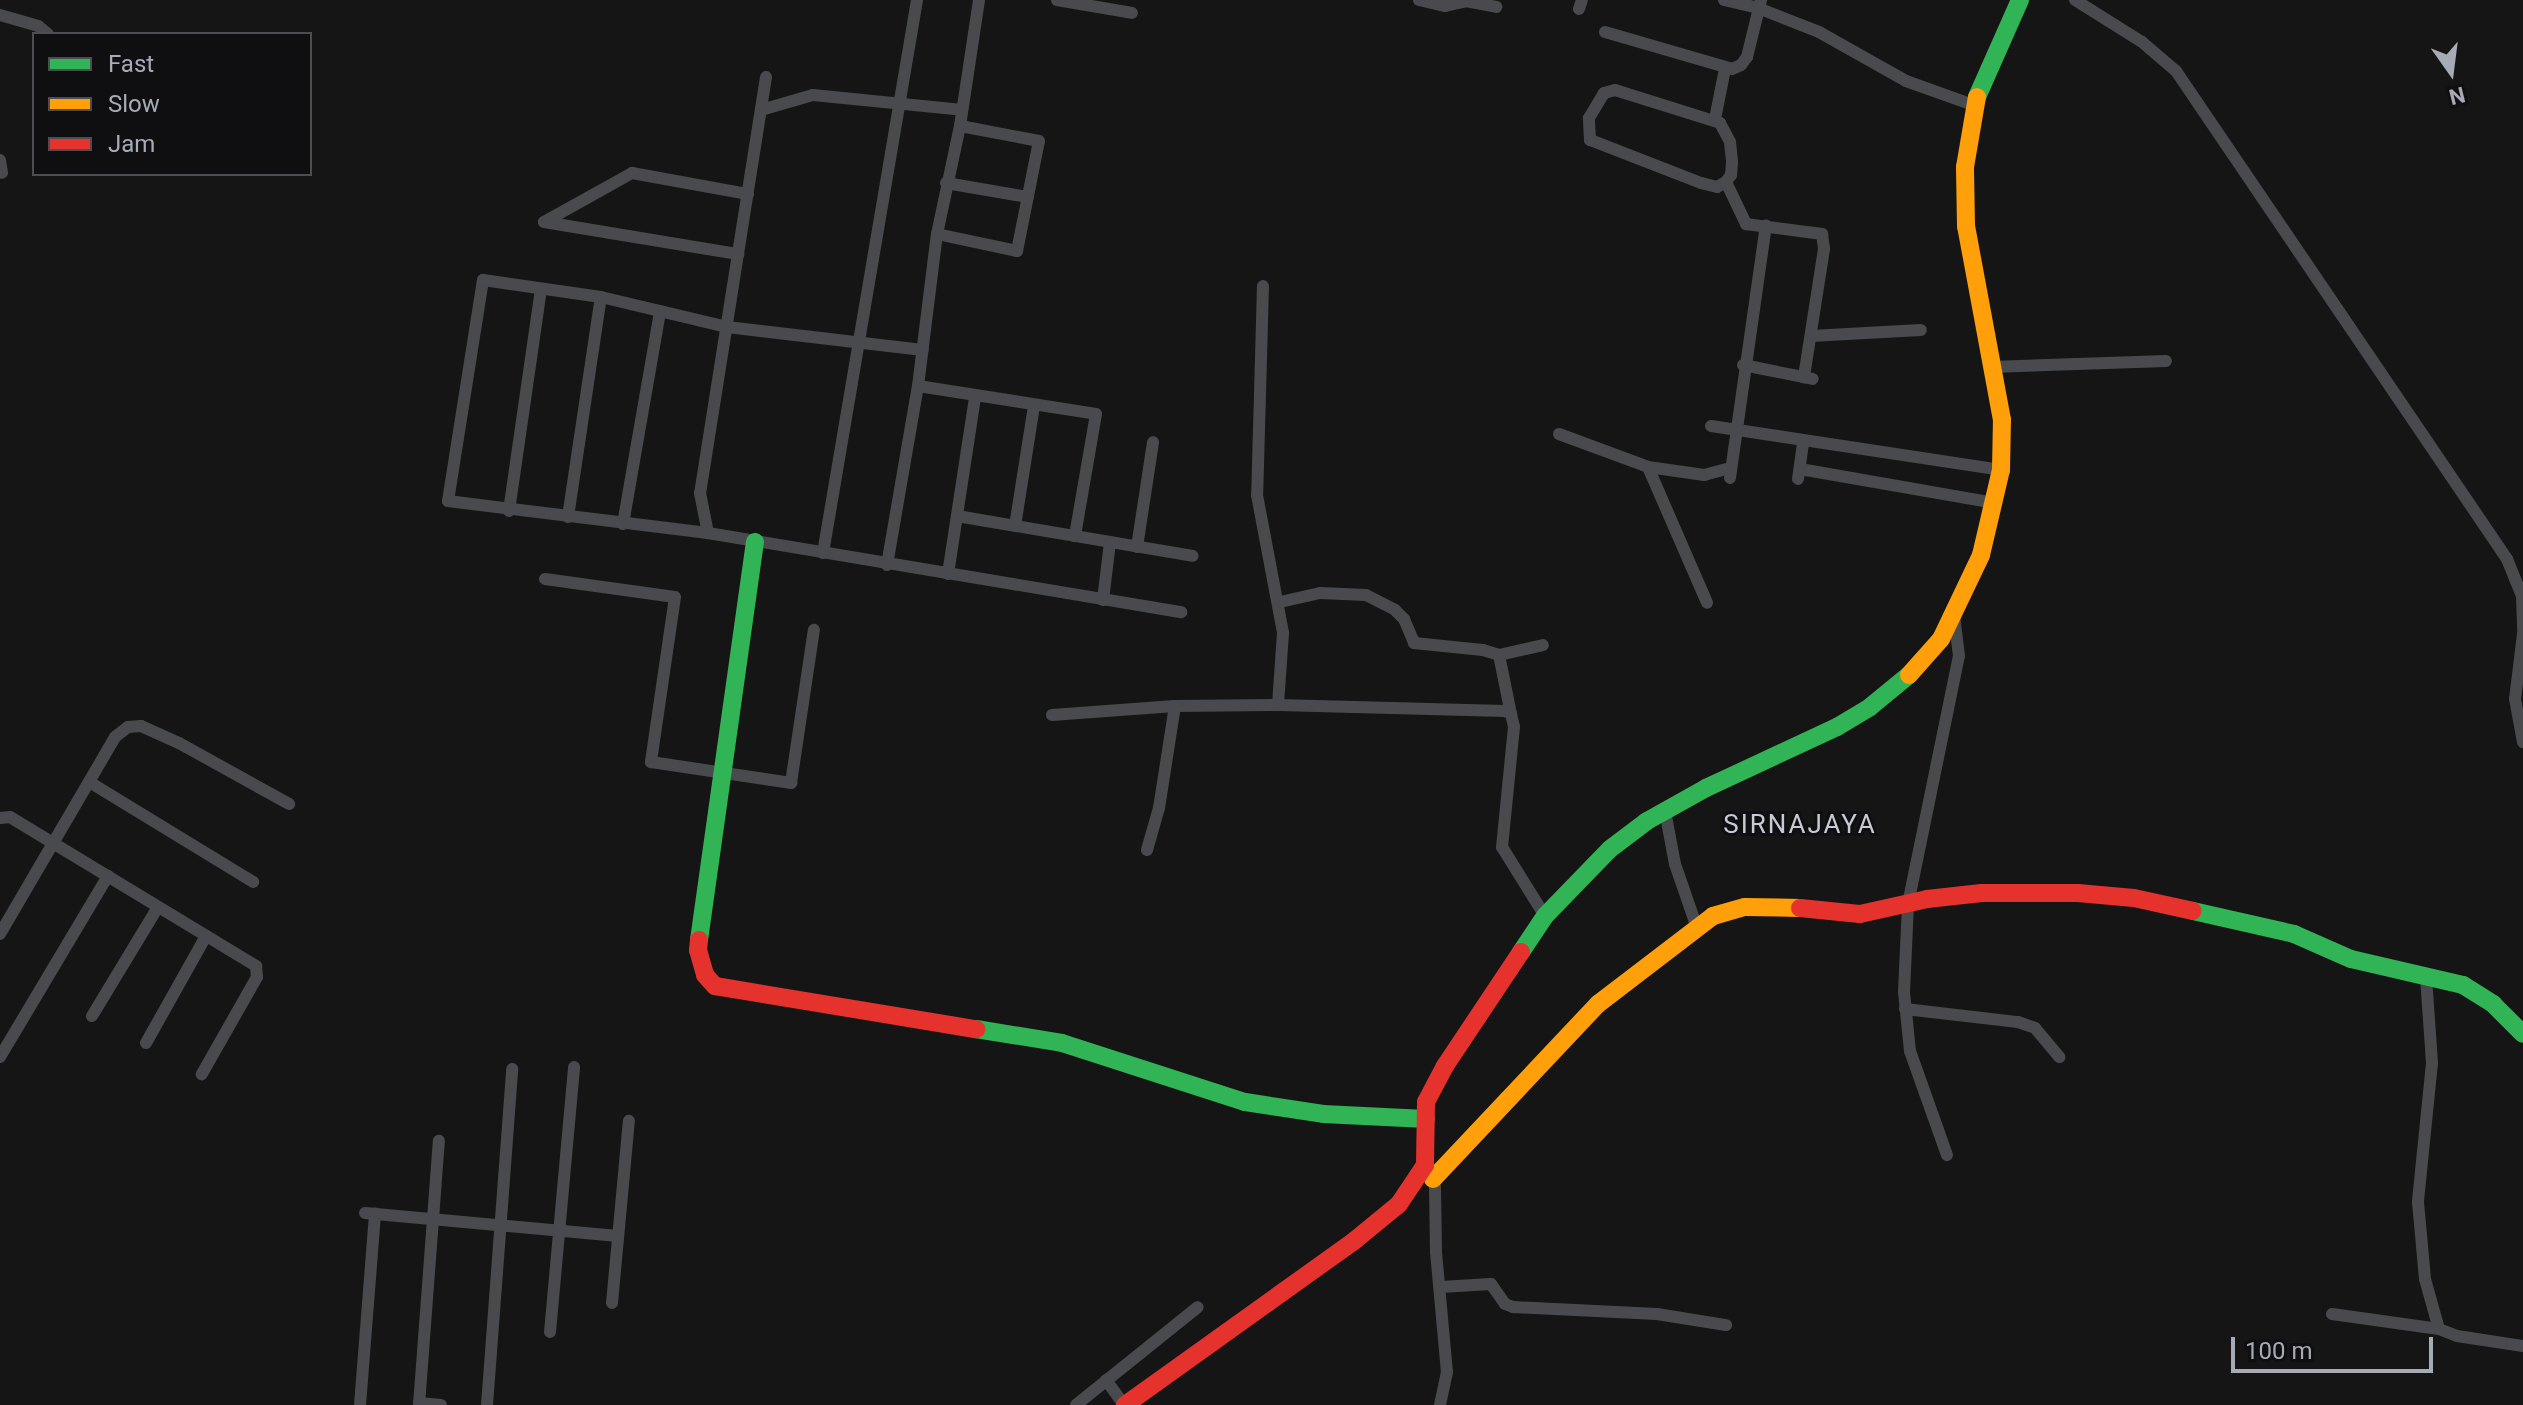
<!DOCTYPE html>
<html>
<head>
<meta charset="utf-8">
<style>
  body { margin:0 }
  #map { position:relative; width:2523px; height:1405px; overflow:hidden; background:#151515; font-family:Roboto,sans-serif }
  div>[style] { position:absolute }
  .street>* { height:12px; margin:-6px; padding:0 6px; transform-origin:6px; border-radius:6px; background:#494a4d }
  .fast>* { height:18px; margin:-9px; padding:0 9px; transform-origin:9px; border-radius:9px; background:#30b455 }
  .slow>* { height:18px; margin:-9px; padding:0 9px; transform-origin:9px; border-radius:9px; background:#ff9f0a }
  .jam>* { height:18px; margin:-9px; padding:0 9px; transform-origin:9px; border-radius:9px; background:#e5322d }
  span { translate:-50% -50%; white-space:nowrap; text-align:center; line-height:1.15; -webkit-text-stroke:6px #0f0f11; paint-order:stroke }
  .quarter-label { font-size:26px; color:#c7cad2; letter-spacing:2px }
  .legend { position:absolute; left:32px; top:32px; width:280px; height:144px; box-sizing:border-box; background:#0f0f11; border:2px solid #4b4d53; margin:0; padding:10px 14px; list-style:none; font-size:24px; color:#a6abb5 }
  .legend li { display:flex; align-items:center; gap:16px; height:40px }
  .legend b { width:40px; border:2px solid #4b4d53 }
  .north { position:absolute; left:2411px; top:32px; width:80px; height:80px; -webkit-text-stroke:6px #0f0f11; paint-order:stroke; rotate:166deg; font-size:22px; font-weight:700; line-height:32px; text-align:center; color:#a6abb5 }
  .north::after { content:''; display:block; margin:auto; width:28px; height:36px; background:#a6abb5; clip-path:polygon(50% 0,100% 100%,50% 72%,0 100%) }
  .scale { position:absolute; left:2231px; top:1337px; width:202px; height:36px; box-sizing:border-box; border:4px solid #a6abb5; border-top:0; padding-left:10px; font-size:24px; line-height:28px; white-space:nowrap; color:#a6abb5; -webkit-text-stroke:6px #0f0f11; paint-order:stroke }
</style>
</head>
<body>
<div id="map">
  <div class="street">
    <div style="left:1057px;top:0;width:76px;rotate:9.8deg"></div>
    <div style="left:1419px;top:0;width:27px;rotate:13deg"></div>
    <div style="left:1445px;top:6px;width:22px;rotate:-13deg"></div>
    <div style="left:1466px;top:1px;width:31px;rotate:11deg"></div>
    <div style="left:1724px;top:0;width:35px;rotate:13deg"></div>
    <div style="left:1758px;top:8px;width:66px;rotate:21.5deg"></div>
    <div style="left:1819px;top:32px;width:100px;rotate:29.4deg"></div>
    <div style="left:1906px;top:81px;width:71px;rotate:19.7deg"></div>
    <div style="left:2075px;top:0;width:79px;rotate:32.1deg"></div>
    <div style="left:2142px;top:42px;width:45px;rotate:40.5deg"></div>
    <div style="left:2176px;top:71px;width:590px;rotate:55.85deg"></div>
    <div style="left:2507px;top:559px;width:40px;rotate:68deg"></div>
    <div style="left:2522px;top:596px;width:38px;rotate:88deg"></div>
    <div style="left:2523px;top:634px;width:65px;rotate:97deg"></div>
    <div style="left:2515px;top:699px;width:44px;rotate:79.5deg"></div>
    <div style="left:1579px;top:9px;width:9px;rotate:-72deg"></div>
    <div style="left:0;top:15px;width:40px;rotate:16deg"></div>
    <div style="left:38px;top:26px;width:13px;rotate:39deg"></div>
    <div style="left:1605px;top:32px;width:132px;rotate:16.2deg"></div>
    <div style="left:1732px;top:69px;width:10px;rotate:-24deg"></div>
    <div style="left:1741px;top:65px;width:10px;rotate:-53deg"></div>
    <div style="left:1747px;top:57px;width:59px;rotate:-76.2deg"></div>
    <div style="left:766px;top:77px;width:421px;rotate:99deg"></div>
    <div style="left:700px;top:493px;width:41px;rotate:78.7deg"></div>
    <div style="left:708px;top:533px;width:480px;rotate:9.5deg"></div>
    <div style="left:1615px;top:90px;width:110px;rotate:17.4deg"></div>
    <div style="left:1720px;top:123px;width:21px;rotate:62deg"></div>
    <div style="left:1730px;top:142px;width:20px;rotate:84deg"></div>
    <div style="left:1732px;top:162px;width:13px;rotate:94deg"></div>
    <div style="left:1731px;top:175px;width:9px;rotate:126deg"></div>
    <div style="left:1726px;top:182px;width:10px;rotate:151deg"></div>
    <div style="left:1717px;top:187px;width:16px;rotate:-166deg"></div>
    <div style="left:1701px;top:183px;width:119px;rotate:-158.8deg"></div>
    <div style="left:1590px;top:140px;width:22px;rotate:-93deg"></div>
    <div style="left:1589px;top:118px;width:29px;rotate:-59deg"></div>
    <div style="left:1604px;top:93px;width:11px;rotate:-15deg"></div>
    <div style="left:761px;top:110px;width:54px;rotate:-16.1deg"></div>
    <div style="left:813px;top:95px;width:150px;rotate:5.7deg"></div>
    <div style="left:1715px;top:119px;width:51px;rotate:-78.7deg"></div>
    <div style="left:0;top:160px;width:13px;rotate:81deg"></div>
    <div style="left:1726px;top:182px;width:47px;rotate:64.5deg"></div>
    <div style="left:1746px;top:224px;width:77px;rotate:7.5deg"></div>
    <div style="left:1822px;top:234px;width:15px;rotate:82deg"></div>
    <div style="left:1824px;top:249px;width:130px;rotate:98.9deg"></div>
    <div style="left:946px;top:183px;width:83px;rotate:9.7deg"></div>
    <div style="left:544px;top:222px;width:101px;rotate:-29.1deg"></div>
    <div style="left:632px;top:173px;width:118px;rotate:10.3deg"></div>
    <div style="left:544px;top:222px;width:197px;rotate:9.4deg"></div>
    <div style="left:937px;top:234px;width:82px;rotate:12deg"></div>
    <div style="left:1017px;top:251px;width:112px;rotate:-78.7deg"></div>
    <div style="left:1039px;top:141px;width:80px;rotate:-169.2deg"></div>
    <div style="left:1263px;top:286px;width:209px;rotate:91.6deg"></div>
    <div style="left:1257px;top:495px;width:140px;rotate:79.3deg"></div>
    <div style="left:1283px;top:633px;width:72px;rotate:94deg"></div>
    <div style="left:1811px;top:336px;width:110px;rotate:-3.1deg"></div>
    <div style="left:1743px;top:365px;width:71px;rotate:11.3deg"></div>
    <div style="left:1991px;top:367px;width:175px;rotate:-2deg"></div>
    <div style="left:918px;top:386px;width:180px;rotate:8.9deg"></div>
    <div style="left:1096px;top:414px;width:124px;rotate:99.8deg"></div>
    <div style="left:1711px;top:426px;width:293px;rotate:8.6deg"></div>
    <div style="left:1559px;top:434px;width:95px;rotate:20.3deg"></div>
    <div style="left:1648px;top:467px;width:148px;rotate:66.5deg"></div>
    <div style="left:1648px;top:467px;width:57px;rotate:8.1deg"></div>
    <div style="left:1704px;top:475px;width:28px;rotate:-15deg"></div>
    <div style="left:1800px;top:469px;width:197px;rotate:9.9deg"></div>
    <div style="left:1730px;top:478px;width:255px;rotate:-81.9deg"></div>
    <div style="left:1798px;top:479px;width:36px;rotate:-82deg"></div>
    <div style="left:509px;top:511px;width:223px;rotate:-81.8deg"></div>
    <div style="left:957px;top:516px;width:239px;rotate:9.6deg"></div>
    <div style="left:568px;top:517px;width:222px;rotate:-81.5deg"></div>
    <div style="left:623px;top:524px;width:216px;rotate:-80.1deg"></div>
    <div style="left:1015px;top:526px;width:121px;rotate:-81deg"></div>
    <div style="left:708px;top:533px;width:262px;rotate:-173deg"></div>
    <div style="left:448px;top:501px;width:224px;rotate:-81deg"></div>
    <div style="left:483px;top:280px;width:119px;rotate:8.2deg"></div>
    <div style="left:601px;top:297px;width:130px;rotate:13.4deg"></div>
    <div style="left:727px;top:327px;width:197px;rotate:6.7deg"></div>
    <div style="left:1137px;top:547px;width:106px;rotate:-81.3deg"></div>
    <div style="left:823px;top:553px;width:561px;rotate:-80.35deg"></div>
    <div style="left:887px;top:565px;width:182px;rotate:-80.2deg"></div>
    <div style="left:918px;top:386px;width:153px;rotate:-82.9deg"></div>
    <div style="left:937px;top:234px;width:110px;rotate:-78deg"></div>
    <div style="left:960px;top:126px;width:127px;rotate:-81.4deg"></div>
    <div style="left:948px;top:574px;width:179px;rotate:-81.3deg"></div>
    <div style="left:545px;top:579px;width:131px;rotate:7.9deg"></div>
    <div style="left:675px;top:597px;width:167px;rotate:98.3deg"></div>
    <div style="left:651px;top:762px;width:142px;rotate:8.5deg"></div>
    <div style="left:791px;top:783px;width:155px;rotate:-81.5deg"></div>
    <div style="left:1103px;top:600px;width:58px;rotate:-83.1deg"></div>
    <div style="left:1280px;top:602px;width:41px;rotate:-12.7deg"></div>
    <div style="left:1320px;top:593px;width:46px;rotate:2.5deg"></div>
    <div style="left:1366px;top:595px;width:33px;rotate:27deg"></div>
    <div style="left:1395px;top:610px;width:13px;rotate:45deg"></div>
    <div style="left:1404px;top:619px;width:26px;rotate:67deg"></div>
    <div style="left:1414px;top:643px;width:69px;rotate:5.8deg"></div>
    <div style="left:1483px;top:650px;width:17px;rotate:17deg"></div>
    <div style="left:1499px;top:655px;width:45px;rotate:-12.8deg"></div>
    <div style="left:1499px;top:655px;width:60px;rotate:78.5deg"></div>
    <div style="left:1052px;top:715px;width:123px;rotate:-4.2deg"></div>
    <div style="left:1175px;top:706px;width:103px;rotate:-0.6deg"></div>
    <div style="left:1278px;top:705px;width:227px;rotate:1.5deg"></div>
    <div style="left:1505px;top:711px;width:7px;rotate:27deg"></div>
    <div style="left:1511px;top:714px;width:13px;rotate:77deg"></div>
    <div style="left:1514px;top:727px;width:121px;rotate:95.7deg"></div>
    <div style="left:1502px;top:847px;width:81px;rotate:58.1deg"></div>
    <div style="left:91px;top:783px;width:190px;rotate:31.4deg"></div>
    <div style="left:1665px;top:811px;width:54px;rotate:79.3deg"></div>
    <div style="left:1675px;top:864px;width:68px;rotate:71deg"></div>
    <div style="left:0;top:818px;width:10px;rotate:-6deg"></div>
    <div style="left:10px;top:817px;width:288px;rotate:31.2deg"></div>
    <div style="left:256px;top:966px;width:11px;rotate:85deg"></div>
    <div style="left:257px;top:977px;width:112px;rotate:119.6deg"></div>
    <div style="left:1147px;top:850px;width:44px;rotate:-74.1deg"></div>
    <div style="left:1159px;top:808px;width:103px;rotate:-81.1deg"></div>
    <div style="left:0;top:934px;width:228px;rotate:-59.7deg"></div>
    <div style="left:115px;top:737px;width:16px;rotate:-38deg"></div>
    <div style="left:128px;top:727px;width:13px;rotate:-4deg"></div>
    <div style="left:141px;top:726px;width:42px;rotate:24.1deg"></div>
    <div style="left:179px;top:743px;width:126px;rotate:29deg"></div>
    <div style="left:2426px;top:977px;width:86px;rotate:86deg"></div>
    <div style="left:2432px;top:1063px;width:140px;rotate:95.8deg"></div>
    <div style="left:2418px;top:1202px;width:77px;rotate:84.8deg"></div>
    <div style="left:2425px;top:1279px;width:52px;rotate:74.4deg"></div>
    <div style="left:1905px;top:1009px;width:114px;rotate:6.6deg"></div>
    <div style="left:2018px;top:1022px;width:18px;rotate:19deg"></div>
    <div style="left:2035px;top:1028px;width:38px;rotate:50deg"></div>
    <div style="left:92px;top:1016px;width:127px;rotate:-58.8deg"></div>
    <div style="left:146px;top:1043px;width:123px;rotate:-60.7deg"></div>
    <div style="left:0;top:1057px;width:211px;rotate:-59.2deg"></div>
    <div style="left:1947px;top:1155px;width:110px;rotate:-109.6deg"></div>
    <div style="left:1910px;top:1051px;width:59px;rotate:-95.8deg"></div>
    <div style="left:1904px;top:992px;width:88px;rotate:-87.4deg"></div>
    <div style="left:1908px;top:904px;width:253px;rotate:-78.4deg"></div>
    <div style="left:1959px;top:656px;width:39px;rotate:-97deg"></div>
    <div style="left:1431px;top:1172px;width:16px;rotate:75deg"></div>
    <div style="left:1435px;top:1187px;width:65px;rotate:89.1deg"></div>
    <div style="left:1436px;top:1252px;width:121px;rotate:84.8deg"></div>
    <div style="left:1447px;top:1372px;width:34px;rotate:102deg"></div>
    <div style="left:365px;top:1213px;width:254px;rotate:5.2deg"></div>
    <div style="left:1441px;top:1287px;width:50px;rotate:-3.4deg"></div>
    <div style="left:1491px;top:1284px;width:24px;rotate:55deg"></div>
    <div style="left:1505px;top:1304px;width:9px;rotate:21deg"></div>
    <div style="left:1513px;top:1307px;width:144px;rotate:2.8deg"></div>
    <div style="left:1657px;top:1314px;width:70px;rotate:9.1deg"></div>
    <div style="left:612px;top:1303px;width:183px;rotate:-84.7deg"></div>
    <div style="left:2332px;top:1314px;width:108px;rotate:8deg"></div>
    <div style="left:2439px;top:1329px;width:19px;rotate:21deg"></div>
    <div style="left:2457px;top:1336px;width:67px;rotate:8.6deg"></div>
    <div style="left:550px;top:1332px;width:266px;rotate:-84.8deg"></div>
    <div style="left:1106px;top:1380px;width:31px;rotate:54deg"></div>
    <div style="left:419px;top:1403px;width:22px;rotate:5deg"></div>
    <div style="left:360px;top:1405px;width:192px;rotate:-85.5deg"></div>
    <div style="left:419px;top:1405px;width:265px;rotate:-85.7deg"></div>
    <div style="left:487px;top:1405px;width:337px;rotate:-85.7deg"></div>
    <div style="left:1076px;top:1405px;width:156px;rotate:-38.8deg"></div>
  </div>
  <div class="fast">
    <div style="left:1977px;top:97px;width:106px;rotate:-66.1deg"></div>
    <div style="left:2193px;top:911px;width:104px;rotate:12.8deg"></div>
    <div style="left:2294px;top:934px;width:62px;rotate:23.7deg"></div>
    <div style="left:2351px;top:959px;width:115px;rotate:13.1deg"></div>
    <div style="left:2463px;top:985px;width:36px;rotate:32deg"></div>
    <div style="left:2493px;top:1004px;width:42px;rotate:45deg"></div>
    <div style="left:699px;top:940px;width:402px;rotate:-82deg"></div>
    <div style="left:1521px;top:952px;width:43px;rotate:-56.3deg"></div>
    <div style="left:1545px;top:916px;width:93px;rotate:-45.9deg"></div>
    <div style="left:1610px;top:849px;width:46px;rotate:-37.1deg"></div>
    <div style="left:1647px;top:821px;width:68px;rotate:-29.2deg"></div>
    <div style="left:1706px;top:788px;width:145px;rotate:-25deg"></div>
    <div style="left:1837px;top:727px;width:39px;rotate:-31deg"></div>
    <div style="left:1870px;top:707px;width:50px;rotate:-39.4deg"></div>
    <div style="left:976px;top:1029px;width:87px;rotate:9.2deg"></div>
    <div style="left:1062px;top:1043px;width:192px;rotate:17.9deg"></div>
    <div style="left:1245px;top:1102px;width:79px;rotate:8.7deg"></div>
    <div style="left:1323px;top:1114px;width:103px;rotate:2.8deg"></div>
  </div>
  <div class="slow">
    <div style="left:1909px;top:675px;width:48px;rotate:-48.4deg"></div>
    <div style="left:1941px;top:639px;width:93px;rotate:-64.5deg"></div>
    <div style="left:1981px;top:555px;width:87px;rotate:-76.8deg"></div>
    <div style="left:2001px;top:470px;width:50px;rotate:-88.9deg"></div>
    <div style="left:2002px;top:420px;width:197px;rotate:-100.5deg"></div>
    <div style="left:1966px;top:226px;width:59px;rotate:-91deg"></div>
    <div style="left:1965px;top:167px;width:71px;rotate:-80.3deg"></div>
    <div style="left:1433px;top:1179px;width:241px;rotate:-46.7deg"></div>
    <div style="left:1598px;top:1004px;width:145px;rotate:-37.4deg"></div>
    <div style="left:1713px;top:916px;width:33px;rotate:-16deg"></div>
    <div style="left:1745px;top:907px;width:55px;rotate:1deg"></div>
  </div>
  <div class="jam">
    <div style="left:1800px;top:908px;width:60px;rotate:5.7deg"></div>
    <div style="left:1860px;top:914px;width:69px;rotate:-12.6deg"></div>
    <div style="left:1927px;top:899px;width:55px;rotate:-6.2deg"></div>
    <div style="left:1982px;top:893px;width:96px"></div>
    <div style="left:2078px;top:893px;width:56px;rotate:5.1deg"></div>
    <div style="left:2134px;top:898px;width:60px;rotate:12.4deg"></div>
    <div style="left:699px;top:940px;width:10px;rotate:96deg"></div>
    <div style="left:698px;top:950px;width:26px;rotate:74deg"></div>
    <div style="left:705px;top:975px;width:15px;rotate:48deg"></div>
    <div style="left:715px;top:986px;width:265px;rotate:9.4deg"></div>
    <div style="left:1125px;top:1405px;width:282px;rotate:-35.6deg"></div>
    <div style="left:1354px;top:1241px;width:58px;rotate:-39.4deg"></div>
    <div style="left:1399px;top:1204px;width:47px;rotate:-56.3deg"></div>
    <div style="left:1425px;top:1165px;width:63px;rotate:-89.1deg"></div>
    <div style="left:1426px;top:1102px;width:41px;rotate:-62.2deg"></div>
    <div style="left:1445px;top:1066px;width:137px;rotate:-56.3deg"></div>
  </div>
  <div class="quarter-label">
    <span style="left:1800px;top:825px">SIRNAJAYA</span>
  </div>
  <ul class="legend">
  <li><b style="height:10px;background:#30b455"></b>Fast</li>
  <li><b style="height:10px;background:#ff9f0a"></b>Slow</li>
  <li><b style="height:10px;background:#e5322d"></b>Jam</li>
  </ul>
  <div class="north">N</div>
  <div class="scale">100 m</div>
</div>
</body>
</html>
